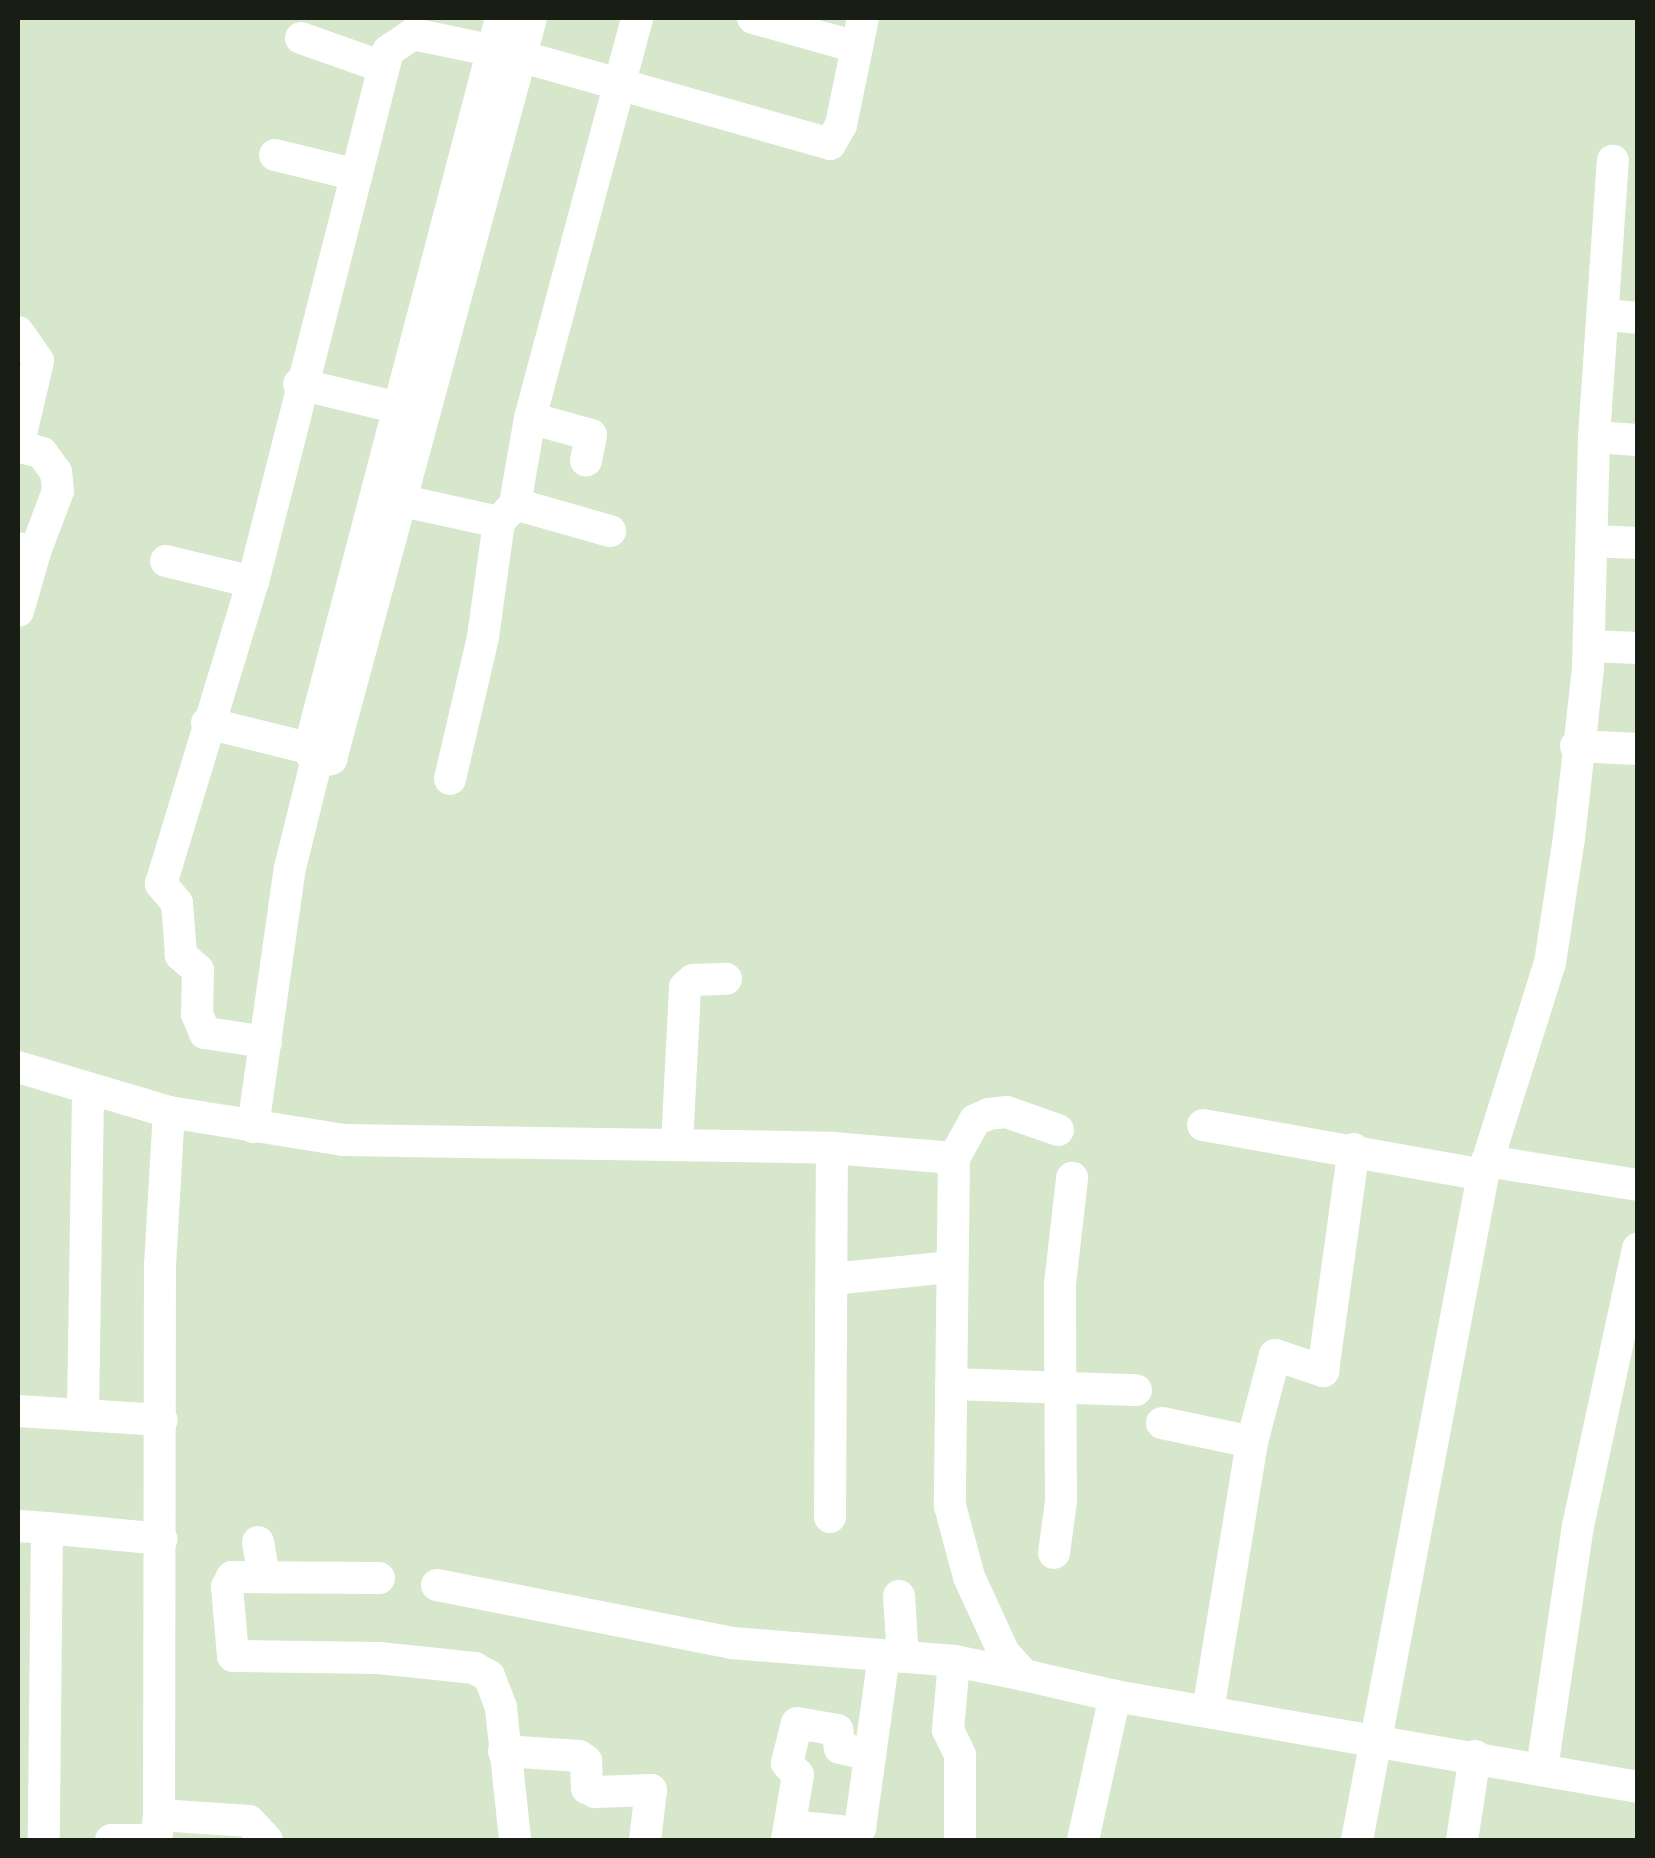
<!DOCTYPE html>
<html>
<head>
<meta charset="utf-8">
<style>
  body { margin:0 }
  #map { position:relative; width:1655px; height:1858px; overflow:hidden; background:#d6e7cb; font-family:"Zilla Slab",serif }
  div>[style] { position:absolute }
  .minor>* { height:32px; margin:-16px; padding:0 16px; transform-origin:16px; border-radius:16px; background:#fff }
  span { translate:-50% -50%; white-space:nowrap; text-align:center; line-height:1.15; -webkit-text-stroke:10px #e4f5d8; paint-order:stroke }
  .frame { position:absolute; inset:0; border:20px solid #181e14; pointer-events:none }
</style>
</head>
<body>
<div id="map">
  <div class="minor">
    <div style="left:753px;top:18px;width:108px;rotate:15.6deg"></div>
    <div style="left:301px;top:38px;width:87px;rotate:19.5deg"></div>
    <div style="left:275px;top:155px;width:84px;rotate:13.7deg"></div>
    <div style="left:1605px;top:315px;width:33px;rotate:5deg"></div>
    <div style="left:18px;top:332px;width:35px;rotate:55deg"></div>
    <div style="left:38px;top:361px;width:88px;rotate:103.1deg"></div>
    <div style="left:299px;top:384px;width:103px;rotate:13.5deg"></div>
    <div style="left:530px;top:418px;width:63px;rotate:15.6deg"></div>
    <div style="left:591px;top:435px;width:26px;rotate:101deg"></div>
    <div style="left:1594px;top:437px;width:44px;rotate:3.9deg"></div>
    <div style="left:18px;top:446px;width:25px;rotate:16deg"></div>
    <div style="left:42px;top:453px;width:24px;rotate:54deg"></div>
    <div style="left:56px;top:472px;width:19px;rotate:84deg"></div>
    <div style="left:58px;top:491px;width:65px;rotate:110.7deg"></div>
    <div style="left:35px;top:552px;width:17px;rotate:-167deg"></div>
    <div style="left:385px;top:497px;width:117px;rotate:12.4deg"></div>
    <div style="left:499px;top:522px;width:24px;rotate:-48deg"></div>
    <div style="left:515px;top:504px;width:87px;rotate:-80.1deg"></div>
    <div style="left:530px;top:418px;width:414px;rotate:-75deg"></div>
    <div style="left:515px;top:504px;width:99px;rotate:15.9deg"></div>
    <div style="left:1592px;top:541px;width:46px;rotate:2.5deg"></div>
    <div style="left:166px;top:561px;width:89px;rotate:13.6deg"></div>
    <div style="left:18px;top:611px;width:61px;rotate:-73.9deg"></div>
    <div style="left:1589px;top:646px;width:49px;rotate:2.3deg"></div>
    <div style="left:207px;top:723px;width:125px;rotate:13.9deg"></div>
    <div style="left:1576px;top:746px;width:62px;rotate:2.8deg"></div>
    <div style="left:316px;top:763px;width:16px;rotate:-15deg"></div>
    <div style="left:331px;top:759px;width:768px;rotate:-74.9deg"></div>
    <div style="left:450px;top:779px;width:146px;rotate:-76.9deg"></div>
    <div style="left:483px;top:637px;width:116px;rotate:-82.1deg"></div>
    <div style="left:266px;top:1042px;width:62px;rotate:-171.6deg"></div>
    <div style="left:205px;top:1033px;width:21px;rotate:-113deg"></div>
    <div style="left:197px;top:1014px;width:44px;rotate:-88.7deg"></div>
    <div style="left:198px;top:970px;width:23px;rotate:-139deg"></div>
    <div style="left:181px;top:955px;width:52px;rotate:-94.4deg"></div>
    <div style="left:177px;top:903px;width:25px;rotate:-130deg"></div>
    <div style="left:161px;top:884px;width:316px;rotate:-73.1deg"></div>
    <div style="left:253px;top:582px;width:548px;rotate:-75.74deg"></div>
    <div style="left:388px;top:51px;width:30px;rotate:-34deg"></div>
    <div style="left:413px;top:34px;width:112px;rotate:11.8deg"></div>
    <div style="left:523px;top:57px;width:319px;rotate:15.8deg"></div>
    <div style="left:830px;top:144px;width:22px;rotate:-60deg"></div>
    <div style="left:841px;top:125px;width:109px;rotate:-78.4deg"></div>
    <div style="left:18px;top:1067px;width:158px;rotate:16.6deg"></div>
    <div style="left:169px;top:1112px;width:176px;rotate:9.1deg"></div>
    <div style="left:343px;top:1140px;width:489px;rotate:0.9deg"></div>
    <div style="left:832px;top:1148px;width:122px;rotate:4.7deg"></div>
    <div style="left:1203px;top:1125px;width:284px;rotate:10.1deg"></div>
    <div style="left:253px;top:1127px;width:262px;rotate:-81.9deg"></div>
    <div style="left:290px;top:868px;width:108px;rotate:-76.1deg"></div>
    <div style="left:316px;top:763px;width:15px;rotate:-118deg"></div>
    <div style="left:309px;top:750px;width:757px;rotate:-75.3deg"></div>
    <div style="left:1058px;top:1130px;width:54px;rotate:-160.6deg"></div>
    <div style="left:1007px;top:1112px;width:18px;rotate:174deg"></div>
    <div style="left:989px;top:1114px;width:15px;rotate:157deg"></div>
    <div style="left:975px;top:1120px;width:43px;rotate:118.9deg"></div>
    <div style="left:954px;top:1158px;width:348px;rotate:90.7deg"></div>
    <div style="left:950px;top:1506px;width:73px;rotate:75deg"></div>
    <div style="left:969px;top:1577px;width:84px;rotate:65.3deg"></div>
    <div style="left:1004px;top:1653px;width:30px;rotate:48deg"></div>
    <div style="left:1024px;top:1675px;width:93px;rotate:13deg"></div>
    <div style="left:1115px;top:1696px;width:531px;rotate:9.87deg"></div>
    <div style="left:677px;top:1145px;width:158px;rotate:-87.1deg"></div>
    <div style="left:685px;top:987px;width:11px;rotate:-41deg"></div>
    <div style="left:693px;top:980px;width:33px;rotate:-2deg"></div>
    <div style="left:1487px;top:1161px;width:153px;rotate:9deg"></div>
    <div style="left:832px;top:1279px;width:120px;rotate:-5.8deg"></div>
    <div style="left:951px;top:1384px;width:185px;rotate:1.9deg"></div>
    <div style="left:18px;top:1411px;width:144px;rotate:3.6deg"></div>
    <div style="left:83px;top:1412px;width:322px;rotate:-89.1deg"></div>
    <div style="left:1162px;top:1423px;width:92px;rotate:11.9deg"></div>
    <div style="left:1252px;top:1442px;width:90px;rotate:-75.2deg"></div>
    <div style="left:1275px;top:1355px;width:51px;rotate:18.4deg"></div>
    <div style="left:1323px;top:1371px;width:224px;rotate:-82.1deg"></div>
    <div style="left:830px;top:1517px;width:369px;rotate:-89.7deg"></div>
    <div style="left:18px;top:1526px;width:29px;rotate:4deg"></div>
    <div style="left:47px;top:1528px;width:312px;rotate:90.6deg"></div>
    <div style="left:47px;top:1528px;width:115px;rotate:5.5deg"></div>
    <div style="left:258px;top:1542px;width:34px;rotate:80deg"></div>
    <div style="left:1054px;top:1553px;width:52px;rotate:-82.3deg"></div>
    <div style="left:1061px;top:1501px;width:217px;rotate:-90.3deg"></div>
    <div style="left:1060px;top:1284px;width:107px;rotate:-83.5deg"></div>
    <div style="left:379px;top:1578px;width:147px;rotate:-179.6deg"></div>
    <div style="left:232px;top:1577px;width:11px;rotate:117deg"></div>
    <div style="left:227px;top:1587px;width:69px;rotate:85deg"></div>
    <div style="left:233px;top:1656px;width:146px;rotate:0.8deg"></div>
    <div style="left:379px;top:1658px;width:96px;rotate:6deg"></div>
    <div style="left:474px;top:1668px;width:17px;rotate:28deg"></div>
    <div style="left:489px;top:1676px;width:34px;rotate:69deg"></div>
    <div style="left:501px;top:1708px;width:133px;rotate:83.9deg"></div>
    <div style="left:437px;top:1585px;width:301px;rotate:11.1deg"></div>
    <div style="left:732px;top:1643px;width:223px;rotate:4.6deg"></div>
    <div style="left:954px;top:1661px;width:71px;rotate:11.3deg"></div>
    <div style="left:899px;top:1596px;width:61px;rotate:86.2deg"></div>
    <div style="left:954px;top:1661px;width:69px;rotate:95deg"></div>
    <div style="left:948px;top:1730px;width:28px;rotate:64deg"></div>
    <div style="left:960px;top:1755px;width:85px;rotate:90deg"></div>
    <div style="left:1208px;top:1711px;width:273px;rotate:-80.7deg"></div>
    <div style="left:504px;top:1751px;width:75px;rotate:3.8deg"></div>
    <div style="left:579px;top:1756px;width:9px;rotate:36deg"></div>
    <div style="left:586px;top:1761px;width:27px;rotate:88deg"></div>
    <div style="left:587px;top:1788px;width:9px;rotate:27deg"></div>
    <div style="left:595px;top:1792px;width:56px;rotate:-2deg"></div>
    <div style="left:651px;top:1790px;width:50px;rotate:96.8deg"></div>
    <div style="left:1542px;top:1769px;width:246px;rotate:-81.6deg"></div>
    <div style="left:1578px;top:1526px;width:284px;rotate:-77.8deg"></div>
    <div style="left:159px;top:1815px;width:90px;rotate:3.8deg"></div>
    <div style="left:249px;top:1821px;width:26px;rotate:47deg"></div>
    <div style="left:790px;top:1826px;width:59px;rotate:5.8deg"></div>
    <div style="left:849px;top:1832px;width:12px;rotate:-20deg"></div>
    <div style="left:860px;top:1828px;width:174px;rotate:-82.1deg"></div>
    <div style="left:111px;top:1840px;width:45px"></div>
    <div style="left:156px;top:1840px;width:25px;rotate:-83deg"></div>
    <div style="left:159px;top:1815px;width:549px;rotate:-89.9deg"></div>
    <div style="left:160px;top:1266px;width:154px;rotate:-86.7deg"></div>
    <div style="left:787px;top:1840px;width:66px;rotate:-80.4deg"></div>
    <div style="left:798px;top:1775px;width:16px;rotate:-133deg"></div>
    <div style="left:787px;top:1763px;width:41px;rotate:-76deg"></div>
    <div style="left:797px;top:1723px;width:41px;rotate:9.9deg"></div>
    <div style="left:837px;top:1730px;width:18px;rotate:81deg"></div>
    <div style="left:840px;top:1748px;width:31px;rotate:13deg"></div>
    <div style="left:1083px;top:1840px;width:148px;rotate:-77.5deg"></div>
    <div style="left:1357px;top:1840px;width:677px;rotate:-79.27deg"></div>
    <div style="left:1483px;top:1175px;width:222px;rotate:-72.5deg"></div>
    <div style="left:1550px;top:963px;width:126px;rotate:-81.4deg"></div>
    <div style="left:1569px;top:838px;width:171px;rotate:-83.6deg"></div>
    <div style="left:1588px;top:668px;width:231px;rotate:-88.5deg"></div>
    <div style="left:1594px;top:437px;width:277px;rotate:-86.1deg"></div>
    <div style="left:1462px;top:1840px;width:85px;rotate:-81.2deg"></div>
  </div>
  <div class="frame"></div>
</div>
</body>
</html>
